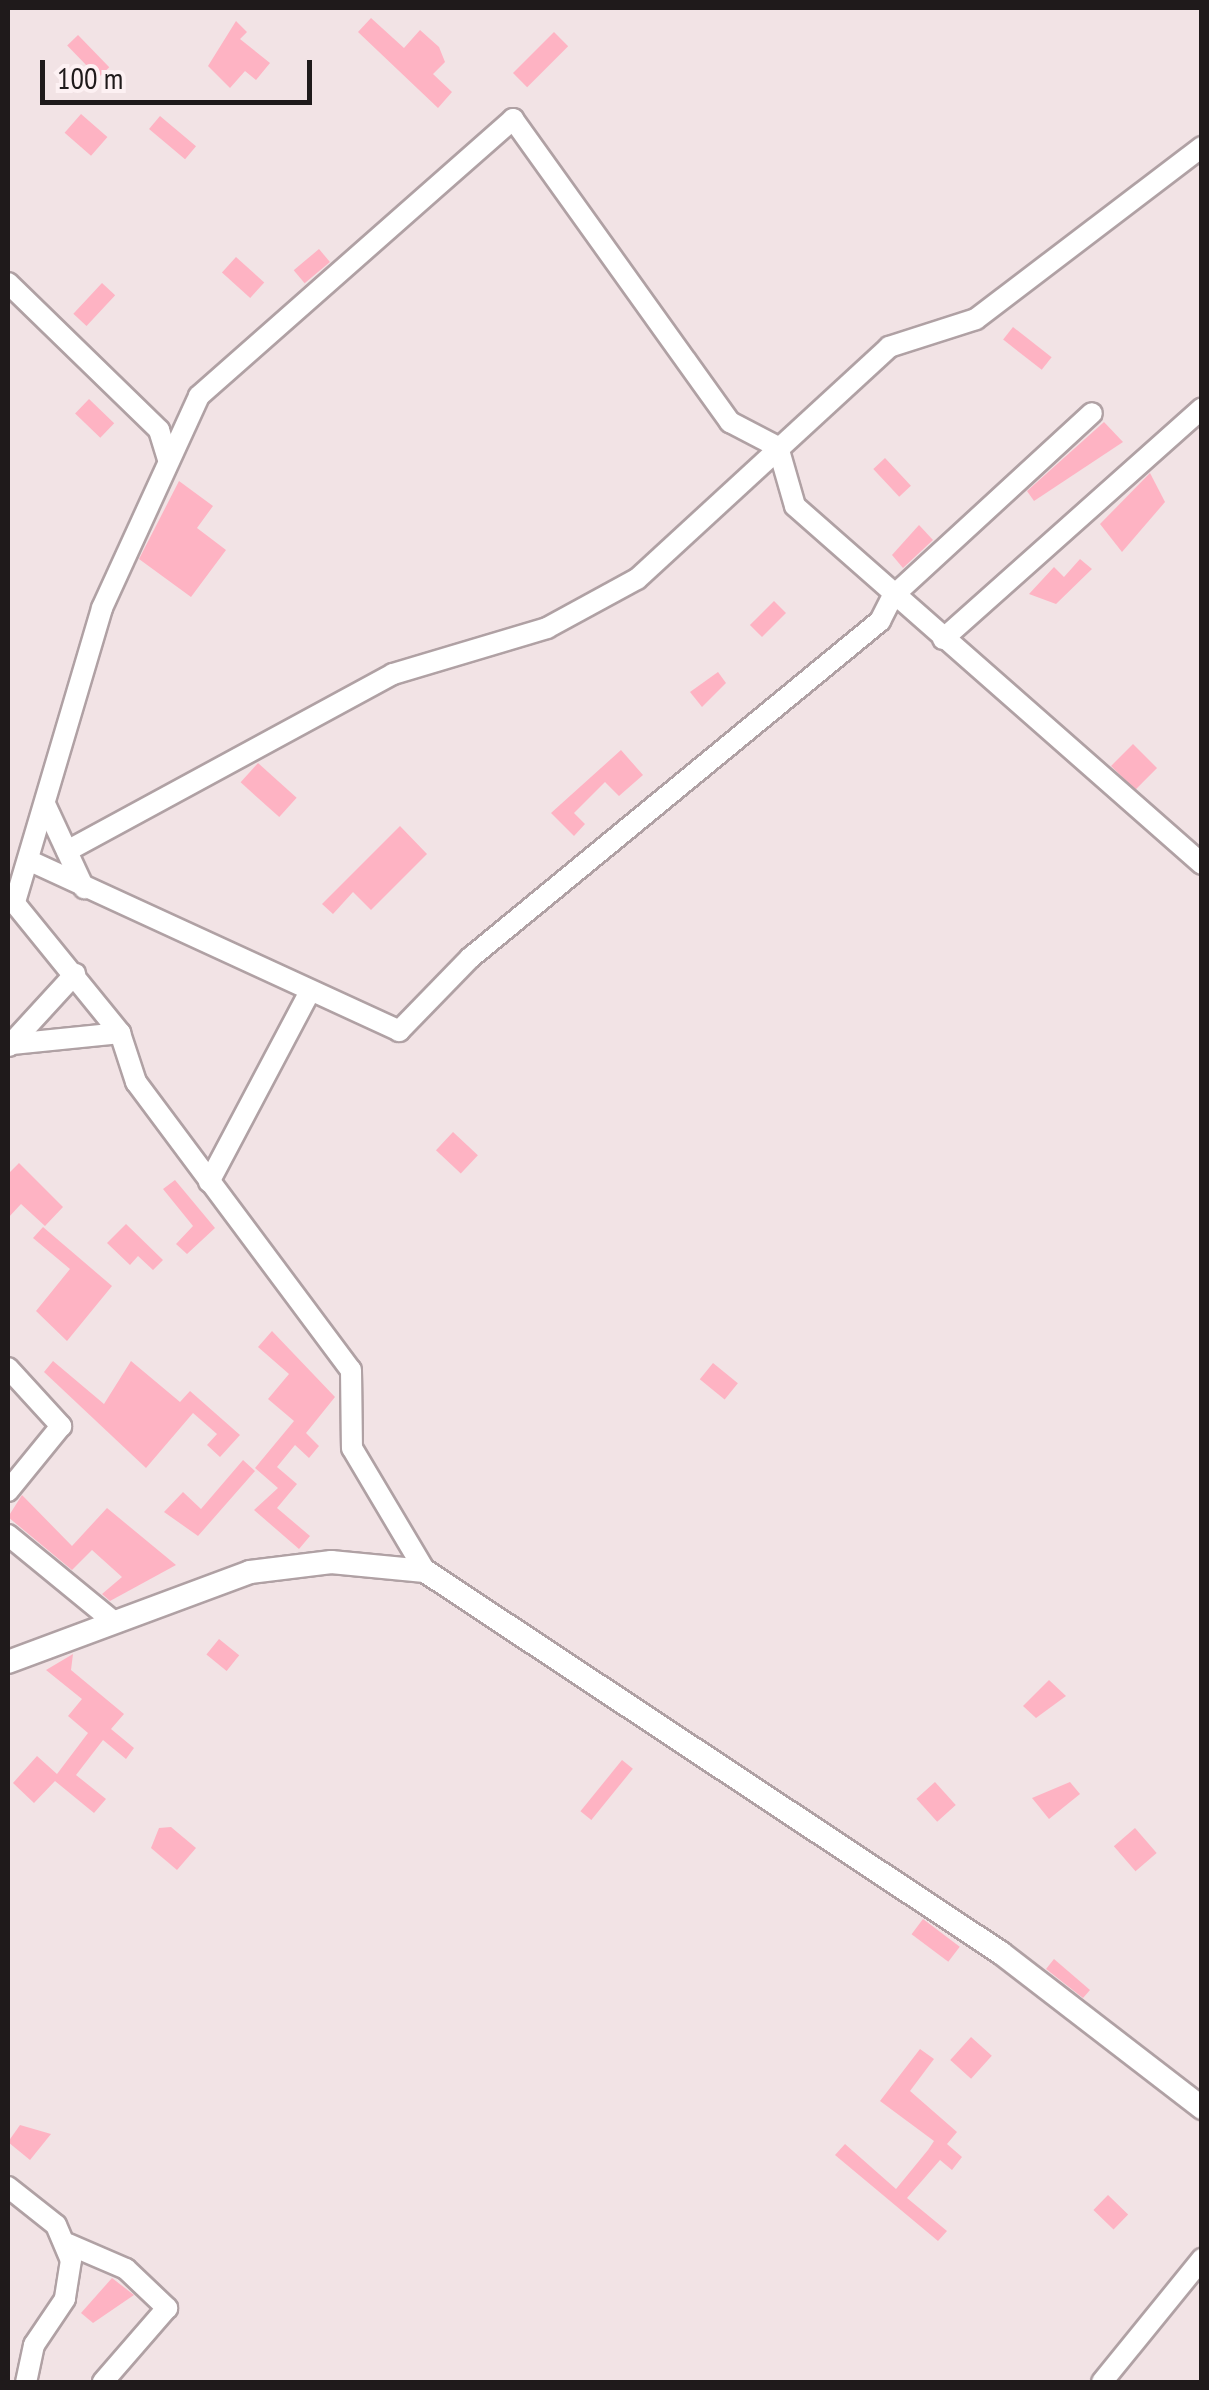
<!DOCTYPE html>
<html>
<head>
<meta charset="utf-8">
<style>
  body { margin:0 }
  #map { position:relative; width:1209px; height:2390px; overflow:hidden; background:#f2e3e5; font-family:"PT Sans Narrow",sans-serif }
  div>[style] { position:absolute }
  .building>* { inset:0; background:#feb3c3; transform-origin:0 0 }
  .roads { filter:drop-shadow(2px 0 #b0a1a4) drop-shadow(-2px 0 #b0a1a4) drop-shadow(0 2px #b0a1a4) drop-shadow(0 -2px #b0a1a4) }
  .minor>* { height:20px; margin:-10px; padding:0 10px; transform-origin:10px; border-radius:10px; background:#fff }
  .tertiary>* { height:22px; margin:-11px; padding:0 11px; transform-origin:11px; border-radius:11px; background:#fff }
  span { translate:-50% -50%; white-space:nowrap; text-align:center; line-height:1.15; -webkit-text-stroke:8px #fdf1f3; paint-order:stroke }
  .frame { position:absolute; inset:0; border:10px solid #1f1a1b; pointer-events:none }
  .scale { position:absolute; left:40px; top:60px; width:272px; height:45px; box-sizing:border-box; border:5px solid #1f1a1b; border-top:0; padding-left:12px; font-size:30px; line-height:35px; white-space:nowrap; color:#1f1a1b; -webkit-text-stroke:8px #fdf1f3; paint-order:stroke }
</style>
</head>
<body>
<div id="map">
  <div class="building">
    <div style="clip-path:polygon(371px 18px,404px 48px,420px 30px,439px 47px,445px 62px,433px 74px,452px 92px,438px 108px,358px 32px)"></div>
    <div style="clip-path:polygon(236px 21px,247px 32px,240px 39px,270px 63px,256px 80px,245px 71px,230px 88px,208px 66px)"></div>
    <div style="left:554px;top:32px;width:20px;height:58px;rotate:45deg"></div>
    <div style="left:78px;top:35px;width:45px;height:15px;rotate:46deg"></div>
    <div style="left:81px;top:114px;width:35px;height:25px;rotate:41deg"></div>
    <div style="left:160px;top:116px;width:47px;height:17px;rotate:40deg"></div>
    <div style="left:319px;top:249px;width:17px;height:33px;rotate:50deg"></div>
    <div style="left:236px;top:257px;width:38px;height:21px;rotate:42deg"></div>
    <div style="left:102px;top:283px;width:18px;height:42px;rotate:43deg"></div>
    <div style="left:1013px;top:327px;width:49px;height:16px;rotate:38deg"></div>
    <div style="left:89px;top:399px;width:35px;height:20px;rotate:44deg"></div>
    <div style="clip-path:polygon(1104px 422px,1123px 442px,1034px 501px,1027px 491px)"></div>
    <div style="left:885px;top:458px;width:38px;height:16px;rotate:47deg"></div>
    <div style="clip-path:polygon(1150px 473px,1165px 502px,1122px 552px,1100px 524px)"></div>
    <div style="clip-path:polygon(179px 481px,213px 506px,197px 528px,226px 550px,191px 597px,139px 559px)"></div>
    <div style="clip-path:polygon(919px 525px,933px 540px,903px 568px,892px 555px)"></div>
    <div style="clip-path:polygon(1080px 559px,1092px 569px,1056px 604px,1029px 594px,1054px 567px,1064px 577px)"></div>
    <div style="left:774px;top:601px;width:17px;height:34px;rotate:45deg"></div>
    <div style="clip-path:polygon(718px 672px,726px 683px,702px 707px,690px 692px)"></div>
    <div style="left:1133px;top:744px;width:34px;height:31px;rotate:45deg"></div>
    <div style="clip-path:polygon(621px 750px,643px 775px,619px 796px,605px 782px,574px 813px,585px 824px,574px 836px,551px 813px)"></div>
    <div style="left:258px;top:763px;width:52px;height:26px;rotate:42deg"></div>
    <div style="clip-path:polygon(400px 826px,427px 854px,371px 910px,353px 892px,333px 914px,322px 904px)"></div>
    <div style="left:453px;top:1132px;width:34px;height:25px;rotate:43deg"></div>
    <div style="clip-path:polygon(19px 1163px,63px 1207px,45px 1226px,21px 1204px,8px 1218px,8px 1174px)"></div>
    <div style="clip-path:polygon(175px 1180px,215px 1228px,187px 1254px,176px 1244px,193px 1226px,163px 1189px)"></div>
    <div style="clip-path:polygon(126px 1224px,163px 1260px,153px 1270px,138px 1256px,130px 1265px,107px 1243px)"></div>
    <div style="clip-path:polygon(43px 1227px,112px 1286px,67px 1341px,36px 1311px,70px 1269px,33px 1238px)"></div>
    <div style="clip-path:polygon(272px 1331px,335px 1397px,306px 1433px,319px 1446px,309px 1458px,295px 1445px,277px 1467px,297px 1484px,277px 1508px,310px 1536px,299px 1549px,254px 1510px,278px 1488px,255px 1468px,294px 1421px,268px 1399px,289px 1374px,258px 1347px)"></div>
    <div style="clip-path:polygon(53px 1361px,104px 1404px,131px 1361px,180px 1402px,190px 1391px,240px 1435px,220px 1457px,207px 1445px,217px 1434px,193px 1413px,146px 1468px,44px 1372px)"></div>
    <div style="left:713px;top:1363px;width:32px;height:21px;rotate:39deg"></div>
    <div style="clip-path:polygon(243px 1460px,255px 1471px,198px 1536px,164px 1512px,183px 1492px,201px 1509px)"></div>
    <div style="clip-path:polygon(22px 1495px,72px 1546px,107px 1508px,176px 1565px,110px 1601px,102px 1594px,122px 1577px,92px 1550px,72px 1570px,8px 1517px)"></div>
    <div style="left:219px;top:1639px;width:26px;height:20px;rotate:39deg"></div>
    <div style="clip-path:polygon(73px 1654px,71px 1670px,124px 1714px,111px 1729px,134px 1748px,126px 1759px,103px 1740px,76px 1775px,106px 1799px,94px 1813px,55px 1781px,34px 1803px,13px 1783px,37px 1756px,57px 1774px,88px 1733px,68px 1716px,82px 1699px,46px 1670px)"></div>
    <div style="clip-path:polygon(1049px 1680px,1066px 1696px,1036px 1718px,1023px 1706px)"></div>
    <div style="left:622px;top:1760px;width:14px;height:66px;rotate:39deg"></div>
    <div style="left:935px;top:1782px;width:31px;height:25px;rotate:48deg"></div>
    <div style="clip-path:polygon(1070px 1782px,1080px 1794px,1049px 1819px,1032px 1798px)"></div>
    <div style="clip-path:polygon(171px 1827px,196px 1848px,177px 1870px,151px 1848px,159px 1828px)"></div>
    <div style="left:1135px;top:1828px;width:33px;height:28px;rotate:49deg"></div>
    <div style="left:923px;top:1919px;width:46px;height:19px;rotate:37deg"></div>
    <div style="clip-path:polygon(1054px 1959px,1090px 1990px,1083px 1998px,1046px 1969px)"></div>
    <div style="left:971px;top:2037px;width:28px;height:31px;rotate:42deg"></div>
    <div style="clip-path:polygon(920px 2049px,934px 2059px,910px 2091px,957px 2132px,947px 2144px,962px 2157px,952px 2170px,940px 2160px,907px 2198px,947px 2231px,938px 2241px,835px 2155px,845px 2144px,896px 2189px,928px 2150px,934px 2141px,880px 2101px)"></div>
    <div style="clip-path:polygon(20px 2125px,51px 2134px,30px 2160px,8px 2142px)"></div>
    <div style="left:1108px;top:2195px;width:28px;height:21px;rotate:44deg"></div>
    <div style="clip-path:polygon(112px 2278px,134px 2295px,93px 2323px,81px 2313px)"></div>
  </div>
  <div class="roads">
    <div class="minor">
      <div style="left:8px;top:283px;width:211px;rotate:44.2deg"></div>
      <div style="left:159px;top:430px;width:30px;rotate:73deg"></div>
      <div style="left:778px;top:447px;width:61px;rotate:73.9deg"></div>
      <div style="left:795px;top:506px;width:542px;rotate:41.34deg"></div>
      <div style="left:943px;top:639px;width:347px;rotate:-41.7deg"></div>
      <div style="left:45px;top:804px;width:93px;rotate:65.1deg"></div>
      <div style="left:67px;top:851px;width:371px;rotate:-28.5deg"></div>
      <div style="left:393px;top:674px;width:161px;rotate:-16.6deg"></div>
      <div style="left:547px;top:628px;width:102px;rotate:-28.6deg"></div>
      <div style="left:637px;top:579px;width:343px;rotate:-42.6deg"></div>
      <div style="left:889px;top:347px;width:91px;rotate:-17.8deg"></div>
      <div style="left:976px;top:319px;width:284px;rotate:-37.3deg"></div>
      <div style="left:28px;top:860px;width:409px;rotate:24.7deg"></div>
      <div style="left:399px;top:1031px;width:102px;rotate:-45.8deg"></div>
      <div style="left:470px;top:958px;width:531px;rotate:-39.42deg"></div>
      <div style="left:880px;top:621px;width:28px;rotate:-63deg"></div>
      <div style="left:893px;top:596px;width:270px;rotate:-42.6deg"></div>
      <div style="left:8px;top:895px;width:178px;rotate:50.9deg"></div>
      <div style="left:120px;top:1033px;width:52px;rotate:71.9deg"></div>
      <div style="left:136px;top:1082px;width:359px;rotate:53.3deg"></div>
      <div style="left:351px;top:1370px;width:78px;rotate:89.3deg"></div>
      <div style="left:352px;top:1448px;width:143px;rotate:59.3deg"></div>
      <div style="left:15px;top:902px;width:307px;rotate:-73.5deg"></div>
      <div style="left:102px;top:608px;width:233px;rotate:-65.4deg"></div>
      <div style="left:199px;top:396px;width:419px;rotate:-41.4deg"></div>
      <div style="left:513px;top:119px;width:373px;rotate:54.4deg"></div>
      <div style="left:730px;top:422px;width:54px;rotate:27.5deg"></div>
      <div style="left:12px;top:1044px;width:109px;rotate:-5.8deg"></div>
      <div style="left:9px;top:1046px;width:98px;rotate:-47.5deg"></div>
      <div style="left:209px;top:1182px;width:216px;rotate:-62.1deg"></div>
      <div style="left:8px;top:1368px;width:79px;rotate:47.6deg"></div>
      <div style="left:61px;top:1426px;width:84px;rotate:129.2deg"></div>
      <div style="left:8px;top:1535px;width:136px;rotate:39.3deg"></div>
      <div style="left:8px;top:2187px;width:61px;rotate:38.4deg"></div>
      <div style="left:56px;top:2225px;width:38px;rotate:67deg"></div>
      <div style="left:71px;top:2260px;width:39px;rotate:99deg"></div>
      <div style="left:65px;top:2299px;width:55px;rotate:124deg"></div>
      <div style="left:34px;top:2345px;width:38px;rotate:102deg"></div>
      <div style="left:68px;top:2244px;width:63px;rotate:23.3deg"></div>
      <div style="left:126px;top:2269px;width:57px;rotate:43.6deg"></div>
      <div style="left:167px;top:2308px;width:98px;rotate:130.9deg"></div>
      <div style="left:1102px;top:2382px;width:159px;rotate:-50.9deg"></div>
    </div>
    <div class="tertiary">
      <div style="left:8px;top:1662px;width:258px;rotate:-20.4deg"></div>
      <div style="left:250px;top:1572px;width:82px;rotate:-7deg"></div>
      <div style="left:331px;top:1562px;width:94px;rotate:5.5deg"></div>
      <div style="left:425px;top:1571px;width:691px;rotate:33.55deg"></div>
      <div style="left:1001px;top:1953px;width:254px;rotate:37.6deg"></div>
    </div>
  </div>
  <div class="frame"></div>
  <div class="scale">100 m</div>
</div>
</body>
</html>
